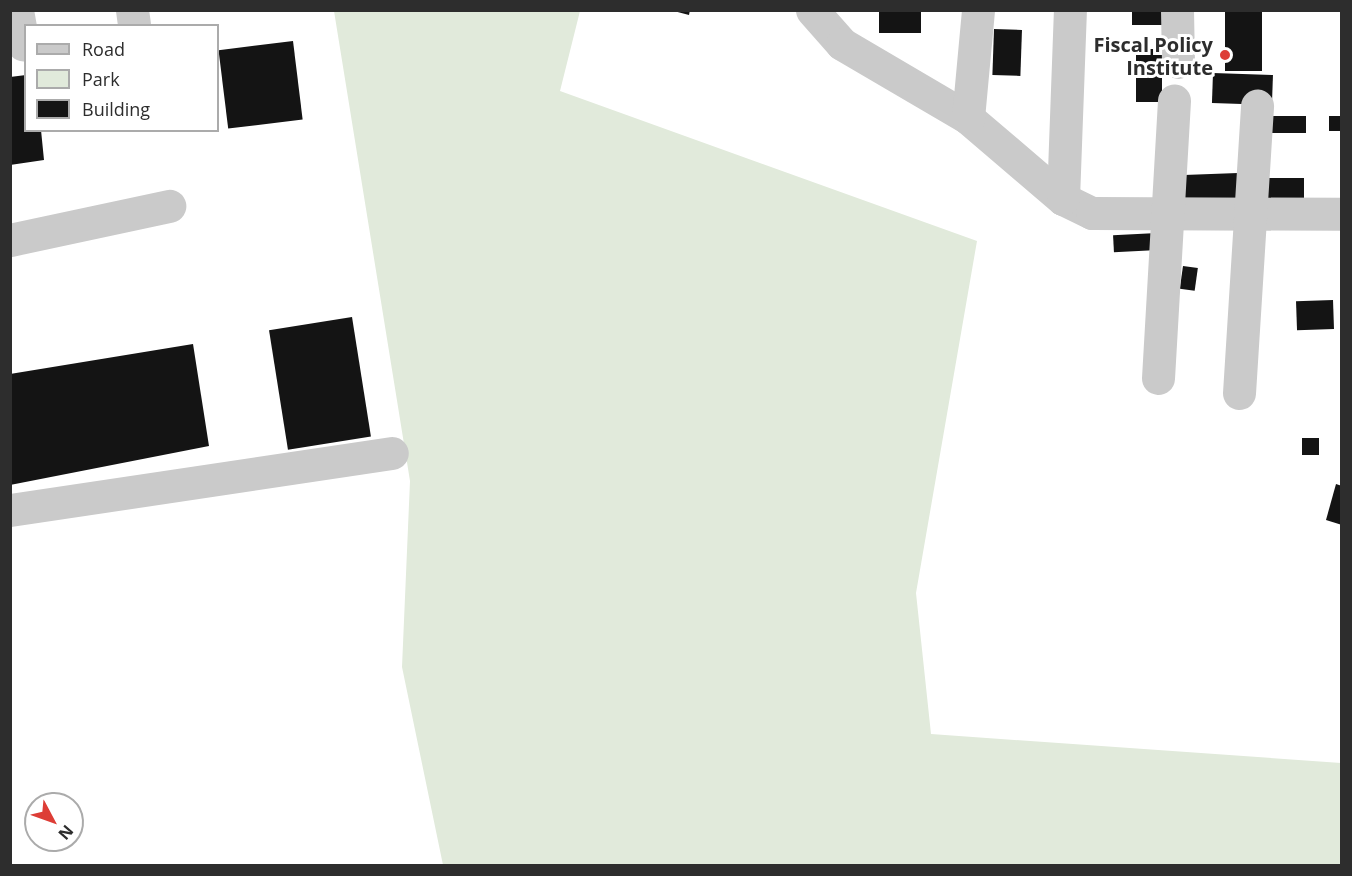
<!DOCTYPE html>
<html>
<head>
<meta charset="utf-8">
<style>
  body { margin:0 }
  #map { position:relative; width:1352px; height:876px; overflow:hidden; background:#fff; font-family:"Open Sans",sans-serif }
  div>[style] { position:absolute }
  .green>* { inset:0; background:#e1eadb }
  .building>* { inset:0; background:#141414; transform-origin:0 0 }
  .minor>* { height:33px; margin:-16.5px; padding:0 16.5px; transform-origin:16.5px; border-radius:16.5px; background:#cacaca }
  .dots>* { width:16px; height:16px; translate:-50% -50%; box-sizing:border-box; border:3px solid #fff; border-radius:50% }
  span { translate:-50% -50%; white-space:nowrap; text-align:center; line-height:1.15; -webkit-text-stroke:6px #fff; paint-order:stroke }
  .poi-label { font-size:20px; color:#2d2d2d; font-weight:700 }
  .right { translate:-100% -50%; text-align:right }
  .frame { position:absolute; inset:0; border:12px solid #2d2d2d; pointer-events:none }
  .legend { position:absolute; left:24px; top:24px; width:195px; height:108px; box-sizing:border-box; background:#fff; border:2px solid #ababab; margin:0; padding:8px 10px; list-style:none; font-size:18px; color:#2d2d2d }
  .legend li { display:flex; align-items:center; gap:12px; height:30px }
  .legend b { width:30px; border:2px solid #ababab }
  .north { position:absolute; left:24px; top:792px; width:60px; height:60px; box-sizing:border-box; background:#fff; border:2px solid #ababab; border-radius:50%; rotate:131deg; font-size:16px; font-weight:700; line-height:24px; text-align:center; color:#2d2d2d }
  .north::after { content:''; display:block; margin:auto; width:21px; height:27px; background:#dd3d36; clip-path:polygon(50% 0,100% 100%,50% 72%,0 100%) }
</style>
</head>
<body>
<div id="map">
  <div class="green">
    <div style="clip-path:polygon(334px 11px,580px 11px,560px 91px,977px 241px,916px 593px,931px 734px,1341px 763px,1341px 865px,443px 865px,402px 667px,410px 481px)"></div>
  </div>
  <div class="building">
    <div style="clip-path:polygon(670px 10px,690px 10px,689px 15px)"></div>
    <div style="left:879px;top:10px;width:42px;height:23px"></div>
    <div style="left:1132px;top:10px;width:39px;height:15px"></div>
    <div style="left:1225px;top:10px;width:37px;height:61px"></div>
    <div style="left:994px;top:29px;width:28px;height:46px;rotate:2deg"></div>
    <div style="left:293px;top:41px;width:79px;height:75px;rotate:83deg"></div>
    <div style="left:1136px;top:49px;width:26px;height:53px"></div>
    <div style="left:1213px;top:73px;width:60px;height:30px;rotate:2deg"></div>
    <div style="clip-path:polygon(26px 75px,26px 130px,41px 130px,44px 160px,10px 165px,10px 77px)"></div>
    <div style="left:1265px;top:116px;width:41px;height:17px"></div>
    <div style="left:1329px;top:116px;width:13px;height:15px"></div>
    <div style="left:1238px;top:173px;width:36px;height:54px;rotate:88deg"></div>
    <div style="left:1260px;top:178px;width:44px;height:31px"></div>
    <div style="left:1157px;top:233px;width:17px;height:44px;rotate:87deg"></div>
    <div style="left:1183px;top:266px;width:15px;height:23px;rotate:8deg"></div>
    <div style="left:1333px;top:300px;width:29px;height:37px;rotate:88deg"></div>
    <div style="left:352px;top:317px;width:121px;height:84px;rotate:81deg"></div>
    <div style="clip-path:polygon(193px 344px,209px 446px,10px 485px,10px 374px)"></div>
    <div style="left:1319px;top:438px;width:17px;height:17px;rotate:90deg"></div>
    <div style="clip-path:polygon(1336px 484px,1342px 486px,1342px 525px,1326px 520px)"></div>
  </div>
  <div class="minor">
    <div style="left:17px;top:10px;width:35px;rotate:80deg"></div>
    <div style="left:132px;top:10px;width:14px;rotate:82deg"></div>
    <div style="left:812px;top:10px;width:45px;rotate:48.6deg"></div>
    <div style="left:842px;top:44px;width:146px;rotate:30.4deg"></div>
    <div style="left:968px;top:118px;width:125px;rotate:40.5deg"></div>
    <div style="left:1063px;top:199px;width:32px;rotate:26deg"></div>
    <div style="left:1092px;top:213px;width:250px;rotate:0.2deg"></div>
    <div style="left:1177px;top:10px;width:52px;rotate:88.9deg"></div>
    <div style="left:968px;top:118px;width:108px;rotate:-84.7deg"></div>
    <div style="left:1063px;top:199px;width:189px;rotate:-87.9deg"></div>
    <div style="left:10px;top:240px;width:163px;rotate:-12.1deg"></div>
    <div style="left:1158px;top:378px;width:278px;rotate:-86.7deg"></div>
    <div style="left:1239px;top:393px;width:288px;rotate:-86.4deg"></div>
    <div style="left:10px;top:510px;width:386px;rotate:-8.5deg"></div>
  </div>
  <div class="dots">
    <div style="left:1225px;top:55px;background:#dd3d36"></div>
  </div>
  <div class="poi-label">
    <span class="right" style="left:1213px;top:56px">Fiscal Policy<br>Institute</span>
  </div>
  <div class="frame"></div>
  <ul class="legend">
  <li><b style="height:8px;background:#cacaca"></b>Road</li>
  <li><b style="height:16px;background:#e1eadb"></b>Park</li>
  <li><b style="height:16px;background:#141414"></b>Building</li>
  </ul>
  <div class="north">N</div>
</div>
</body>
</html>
